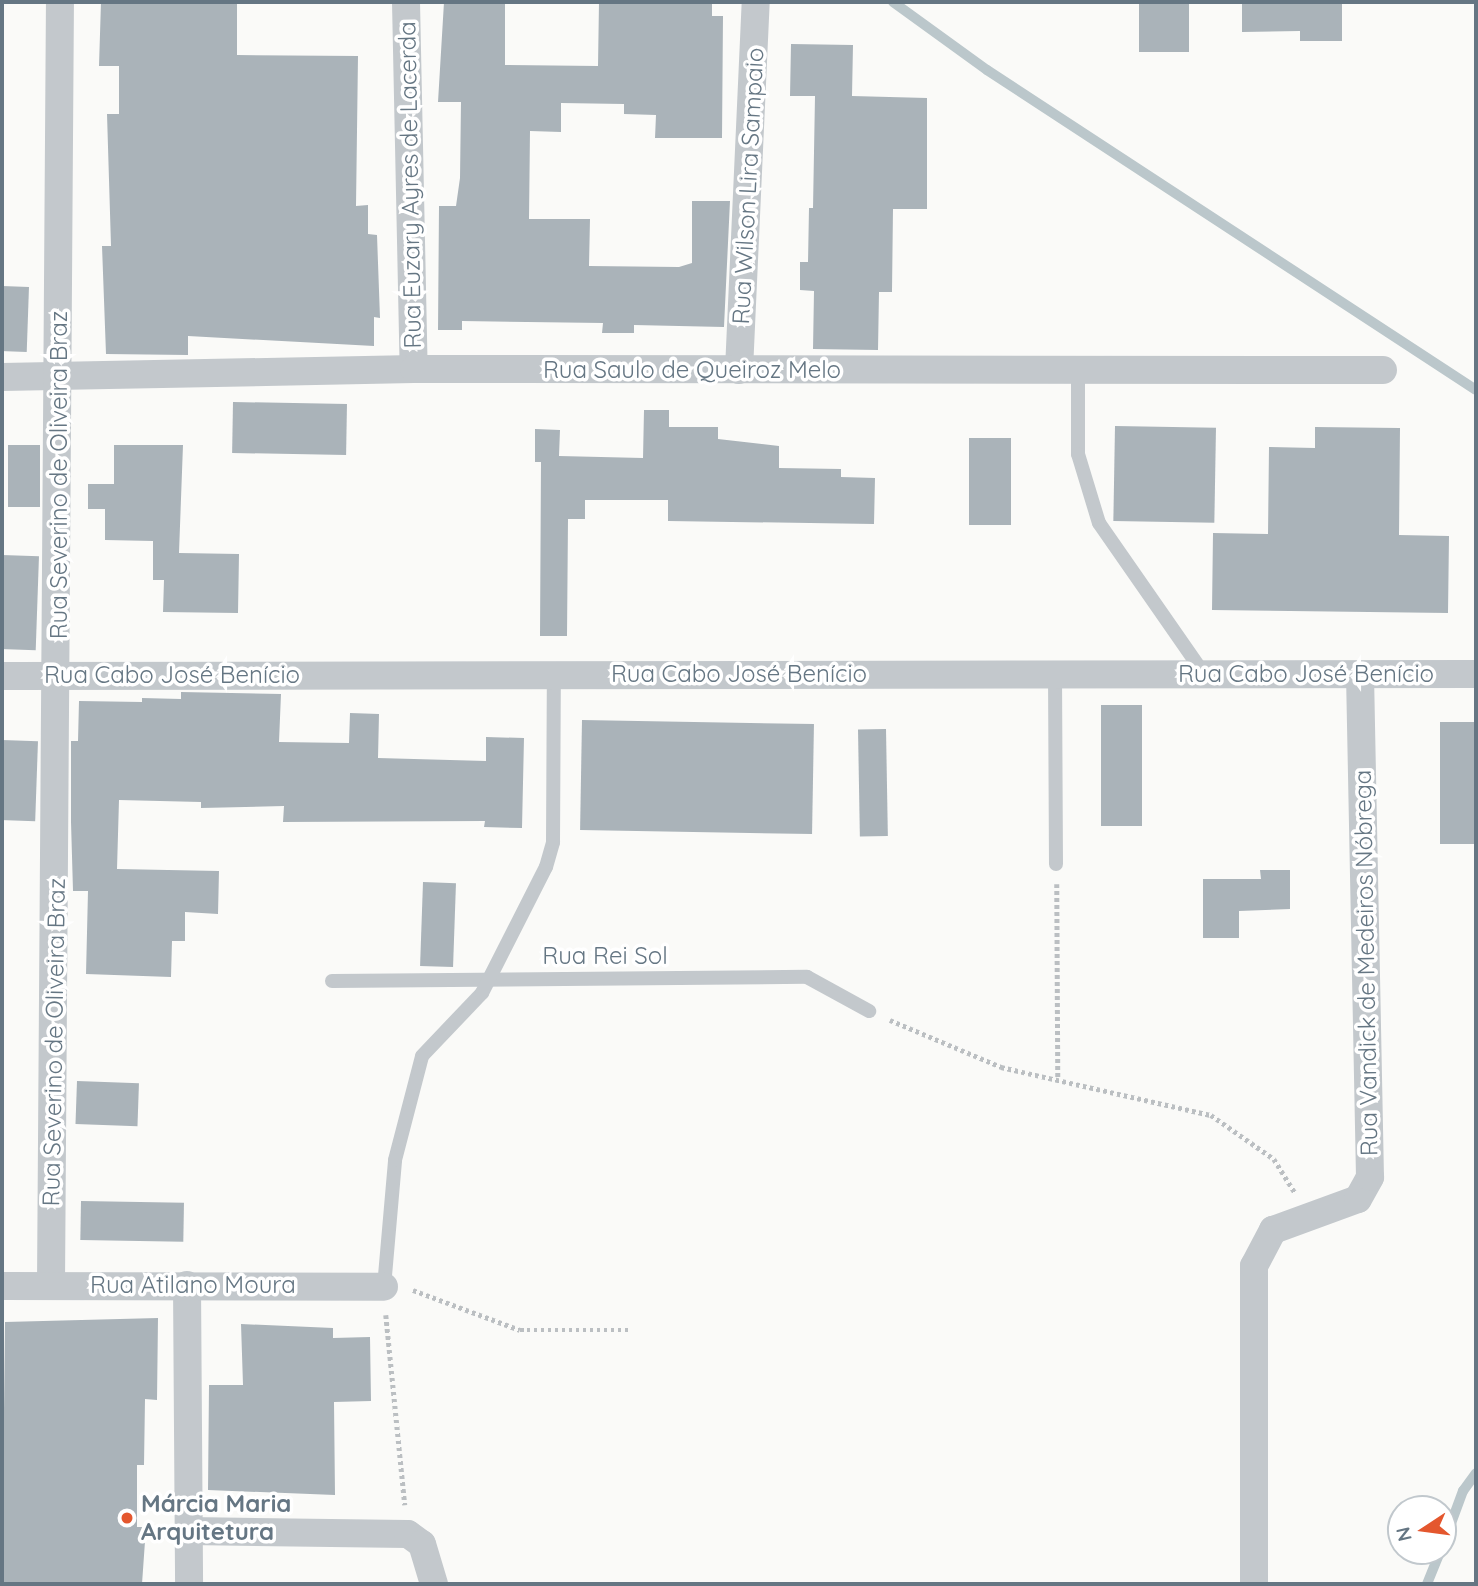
<!DOCTYPE html>
<html>
<head>
<meta charset="utf-8">
<style>
  body { margin:0 }
  #map { position:relative; width:1478px; height:1586px; overflow:hidden; background:#fafaf8; font-family:Quicksand,sans-serif }
  div>[style] { position:absolute }
  .stream>* { height:10px; margin:-5px; padding:0 5px; transform-origin:5px; border-radius:5px; background:#bbc7cb }
  .building>* { inset:0; background:#aab3b9; transform-origin:0 0 }
  .path>* { height:4.5px; margin-top:-2.25px; transform-origin:0; background:repeating-linear-gradient(90deg,#bbbfc2 0 3.5px,transparent 0 7px) }
  .lane>* { height:14px; margin:-7px; padding:0 7px; transform-origin:7px; border-radius:7px; background:#c3c8cc }
  .street>* { height:28px; margin:-14px; padding:0 14px; transform-origin:14px; border-radius:14px; background:#c3c8cc }
  .dots>* { width:19px; height:19px; translate:-50% -50%; box-sizing:border-box; border:4px solid #fff; border-radius:50% }
  span { translate:-50% -50%; white-space:nowrap; text-align:center; line-height:1.15; -webkit-text-stroke:7px #fff; paint-order:stroke }
  .street-label { font-size:24px; color:#657683 }
  .poi-label { font-size:24px; color:#657683; font-weight:700 }
  .left { translate:0 -50%; text-align:left }
  .frame { position:absolute; inset:0; border:4px solid #657683; pointer-events:none }
  .north { position:absolute; left:1387px; top:1495px; width:70px; height:70px; box-sizing:border-box; background:#fff; border:2px solid #c1c8cd; border-radius:50%; rotate:257deg; font-size:19px; font-weight:700; line-height:28px; text-align:center; color:#657683 }
  .north::after { content:''; display:block; margin:auto; width:24px; height:32px; background:#e4572e; clip-path:polygon(50% 0,100% 100%,50% 72%,0 100%) }
</style>
</head>
<body>
<div id="map">
  <div class="stream">
    <div style="left:893px;top:2px;width:116px;rotate:35.9deg"></div>
    <div style="left:987px;top:70px;width:584px;rotate:33.2deg"></div>
    <div style="left:1443px;top:1545px;width:58px;rotate:-69.7deg"></div>
    <div style="left:1463px;top:1491px;width:22px;rotate:-54deg"></div>
    <div style="left:1427px;top:1584px;width:35px;rotate:-68deg"></div>
  </div>
  <div class="building">
    <div style="clip-path:polygon(101px 2px,237px 2px,237px 55px,358px 56px,356px 206px,368px 205px,368px 234px,377px 235px,380px 318px,374px 317px,374px 346px,188px 336px,188px 355px,106px 354px,102px 246px,111px 246px,107px 114px,119px 114px,119px 66px,99px 66px)"></div>
    <div style="clip-path:polygon(444px 2px,505px 2px,505px 65px,598px 66px,599px 2px,712px 2px,712px 16px,723px 16px,722px 138px,655px 138px,656px 115px,624px 114px,624px 104px,561px 103px,561px 132px,530px 131px,529px 219px,590px 219px,589px 266px,679px 267px,692px 263px,692px 201px,730px 201px,724px 327px,634px 325px,634px 333px,602px 333px,603px 323px,462px 321px,462px 330px,438px 330px,439px 206px,456px 206px,460px 178px,461px 102px,438px 102px)"></div>
    <div style="left:1139px;top:2px;width:50px;height:50px"></div>
    <div style="clip-path:polygon(1242px 2px,1342px 2px,1342px 41px,1300px 41px,1300px 31px,1242px 32px)"></div>
    <div style="clip-path:polygon(791px 44px,853px 45px,852px 96px,927px 98px,927px 209px,893px 209px,892px 292px,879px 292px,878px 350px,813px 349px,814px 291px,800px 290px,800px 262px,808px 262px,809px 208px,813px 208px,815px 96px,790px 96px)"></div>
    <div style="left:2px;top:286px;width:27px;height:65px;rotate:2deg"></div>
    <div style="left:233px;top:402px;width:114px;height:51px;rotate:1deg"></div>
    <div style="clip-path:polygon(644px 410px,669px 410px,669px 427px,718px 427px,718px 439px,779px 446px,779px 468px,841px 469px,841px 477px,875px 478px,874px 524px,668px 521px,668px 500px,585px 500px,585px 519px,568px 519px,567px 636px,540px 636px,541px 462px,535px 462px,535px 429px,560px 430px,559px 456px,643px 458px)"></div>
    <div style="left:1115px;top:426px;width:101px;height:95px;rotate:1deg"></div>
    <div style="clip-path:polygon(1315px 427px,1400px 428px,1399px 535px,1449px 536px,1448px 613px,1212px 610px,1213px 533px,1268px 534px,1269px 447px,1315px 448px)"></div>
    <div style="left:969px;top:438px;width:42px;height:87px"></div>
    <div style="left:8px;top:445px;width:32px;height:62px"></div>
    <div style="clip-path:polygon(114px 445px,183px 445px,179px 553px,239px 554px,238px 613px,163px 612px,164px 580px,153px 580px,153px 541px,105px 540px,105px 509px,88px 509px,88px 484px,114px 484px)"></div>
    <div style="left:2px;top:555px;width:37px;height:94px;rotate:2deg"></div>
    <div style="clip-path:polygon(181px 692px,281px 694px,279px 742px,349px 743px,350px 713px,379px 714px,378px 758px,486px 761px,486px 737px,524px 738px,522px 828px,484px 827px,485px 821px,283px 822px,284px 806px,201px 808px,201px 802px,119px 800px,117px 869px,219px 871px,218px 914px,185px 912px,185px 941px,172px 941px,171px 977px,86px 974px,88px 891px,73px 891px,71px 822px,71px 741px,78px 741px,79px 701px,142px 702px,142px 698px,181px 699px)"></div>
    <div style="left:1101px;top:705px;width:41px;height:121px"></div>
    <div style="left:582px;top:720px;width:232px;height:110px;rotate:1deg"></div>
    <div style="left:1476px;top:722px;width:122px;height:36px;rotate:90deg"></div>
    <div style="left:886px;top:729px;width:107px;height:28px;rotate:89deg"></div>
    <div style="left:2px;top:740px;width:36px;height:80px;rotate:2deg"></div>
    <div style="clip-path:polygon(1260px 870px,1290px 870px,1290px 909px,1239px 911px,1239px 938px,1203px 938px,1203px 879px,1261px 879px)"></div>
    <div style="left:423px;top:882px;width:33px;height:84px;rotate:2deg"></div>
    <div style="left:77px;top:1081px;width:62px;height:43px;rotate:2deg"></div>
    <div style="left:81px;top:1201px;width:103px;height:39px;rotate:1deg"></div>
    <div style="clip-path:polygon(158px 1318px,157px 1400px,145px 1399px,144px 1465px,137px 1465px,137px 1527px,146px 1527px,142px 1584px,2px 1584px,5px 1322px)"></div>
    <div style="clip-path:polygon(241px 1324px,333px 1328px,333px 1338px,370px 1337px,371px 1401px,334px 1402px,335px 1495px,208px 1490px,209px 1385px,243px 1385px)"></div>
  </div>
  <div class="path">
    <div style="left:1057px;top:884px;width:195px;rotate:89.7deg"></div>
    <div style="left:890px;top:1020px;width:121px;rotate:22.9deg"></div>
    <div style="left:1001px;top:1067px;width:215px;rotate:12.9deg"></div>
    <div style="left:1211px;top:1115px;width:77px;rotate:34.9deg"></div>
    <div style="left:1274px;top:1159px;width:39px;rotate:58deg"></div>
    <div style="left:413px;top:1290px;width:114px;rotate:20.5deg"></div>
    <div style="left:520px;top:1330px;width:112px"></div>
    <div style="left:386px;top:1315px;width:191px;rotate:84.3deg"></div>
  </div>
  <div class="lane">
    <div style="left:1078px;top:370px;width:84px;rotate:90deg"></div>
    <div style="left:1078px;top:454px;width:72px;rotate:73.1deg"></div>
    <div style="left:1099px;top:523px;width:184px;rotate:55.2deg"></div>
    <div style="left:1055px;top:674px;width:190px;rotate:89.7deg"></div>
    <div style="left:332px;top:981px;width:475px;rotate:-0.5deg"></div>
    <div style="left:807px;top:977px;width:71px;rotate:28.7deg"></div>
    <div style="left:384px;top:1287px;width:127px;rotate:-85deg"></div>
    <div style="left:395px;top:1160px;width:107px;rotate:-75.4deg"></div>
    <div style="left:422px;top:1056px;width:87px;rotate:-46.4deg"></div>
    <div style="left:482px;top:993px;width:141px;rotate:-63.1deg"></div>
    <div style="left:546px;top:867px;width:26px;rotate:-74deg"></div>
    <div style="left:553px;top:842px;width:167px;rotate:-89.7deg"></div>
  </div>
  <div class="street">
    <div style="left:406px;top:2px;width:367px;rotate:88.8deg"></div>
    <div style="left:739px;top:370px;width:368px;rotate:-87.4deg"></div>
    <div style="left:2px;top:377px;width:412px;rotate:-1.1deg"></div>
    <div style="left:414px;top:369px;width:969px;rotate:0.06deg"></div>
    <div style="left:2px;top:676px;width:1474px;rotate:-0.08deg"></div>
    <div style="left:51px;top:1285px;width:1283px;rotate:-89.6deg"></div>
    <div style="left:187px;top:1285px;width:299px;rotate:89.6deg"></div>
    <div style="left:2px;top:1286px;width:382px;rotate:0.1deg"></div>
    <div style="left:189px;top:1531px;width:219px;rotate:0.8deg"></div>
    <div style="left:408px;top:1534px;width:17px;rotate:36deg"></div>
    <div style="left:422px;top:1544px;width:42px;rotate:73.3deg"></div>
    <div style="left:1254px;top:1584px;width:318px;rotate:-90deg"></div>
    <div style="left:1254px;top:1266px;width:41px;rotate:-62.2deg"></div>
    <div style="left:1273px;top:1230px;width:90px;rotate:-20deg"></div>
    <div style="left:1358px;top:1199px;width:25px;rotate:-61deg"></div>
    <div style="left:1370px;top:1177px;width:502px;rotate:-91.14deg"></div>
  </div>
  <div class="dots">
    <div style="left:127px;top:1518px;background:#e4572e"></div>
  </div>
  <div class="street-label">
    <span style="left:410px;top:185px;rotate:-91deg">Rua Euzary Ayres de Lacerda</span>
    <span style="left:748px;top:186px;rotate:-87deg">Rua Wilson Lira Sampaio</span>
    <span style="left:692px;top:370px">Rua Saulo de Queiroz Melo</span>
    <span style="left:59px;top:475px;rotate:-90deg">Rua Severino de Oliveira Braz</span>
    <span style="left:739px;top:674px">Rua Cabo José Benício</span>
    <span style="left:1306px;top:674px">Rua Cabo José Benício</span>
    <span style="left:172px;top:675px">Rua Cabo José Benício</span>
    <span style="left:605px;top:956px">Rua Rei Sol</span>
    <span style="left:1366px;top:963px;rotate:-91deg">Rua Vandick de Medeiros Nóbrega</span>
    <span style="left:54px;top:1042px;rotate:-89deg">Rua Severino de Oliveira Braz</span>
    <span style="left:193px;top:1285px">Rua Atilano Moura</span>
  </div>
  <div class="poi-label">
    <span class="left" style="left:141px;top:1518px">Márcia Maria<br>Arquitetura</span>
  </div>
  <div class="frame"></div>
  <div class="north">N</div>
</div>
</body>
</html>
